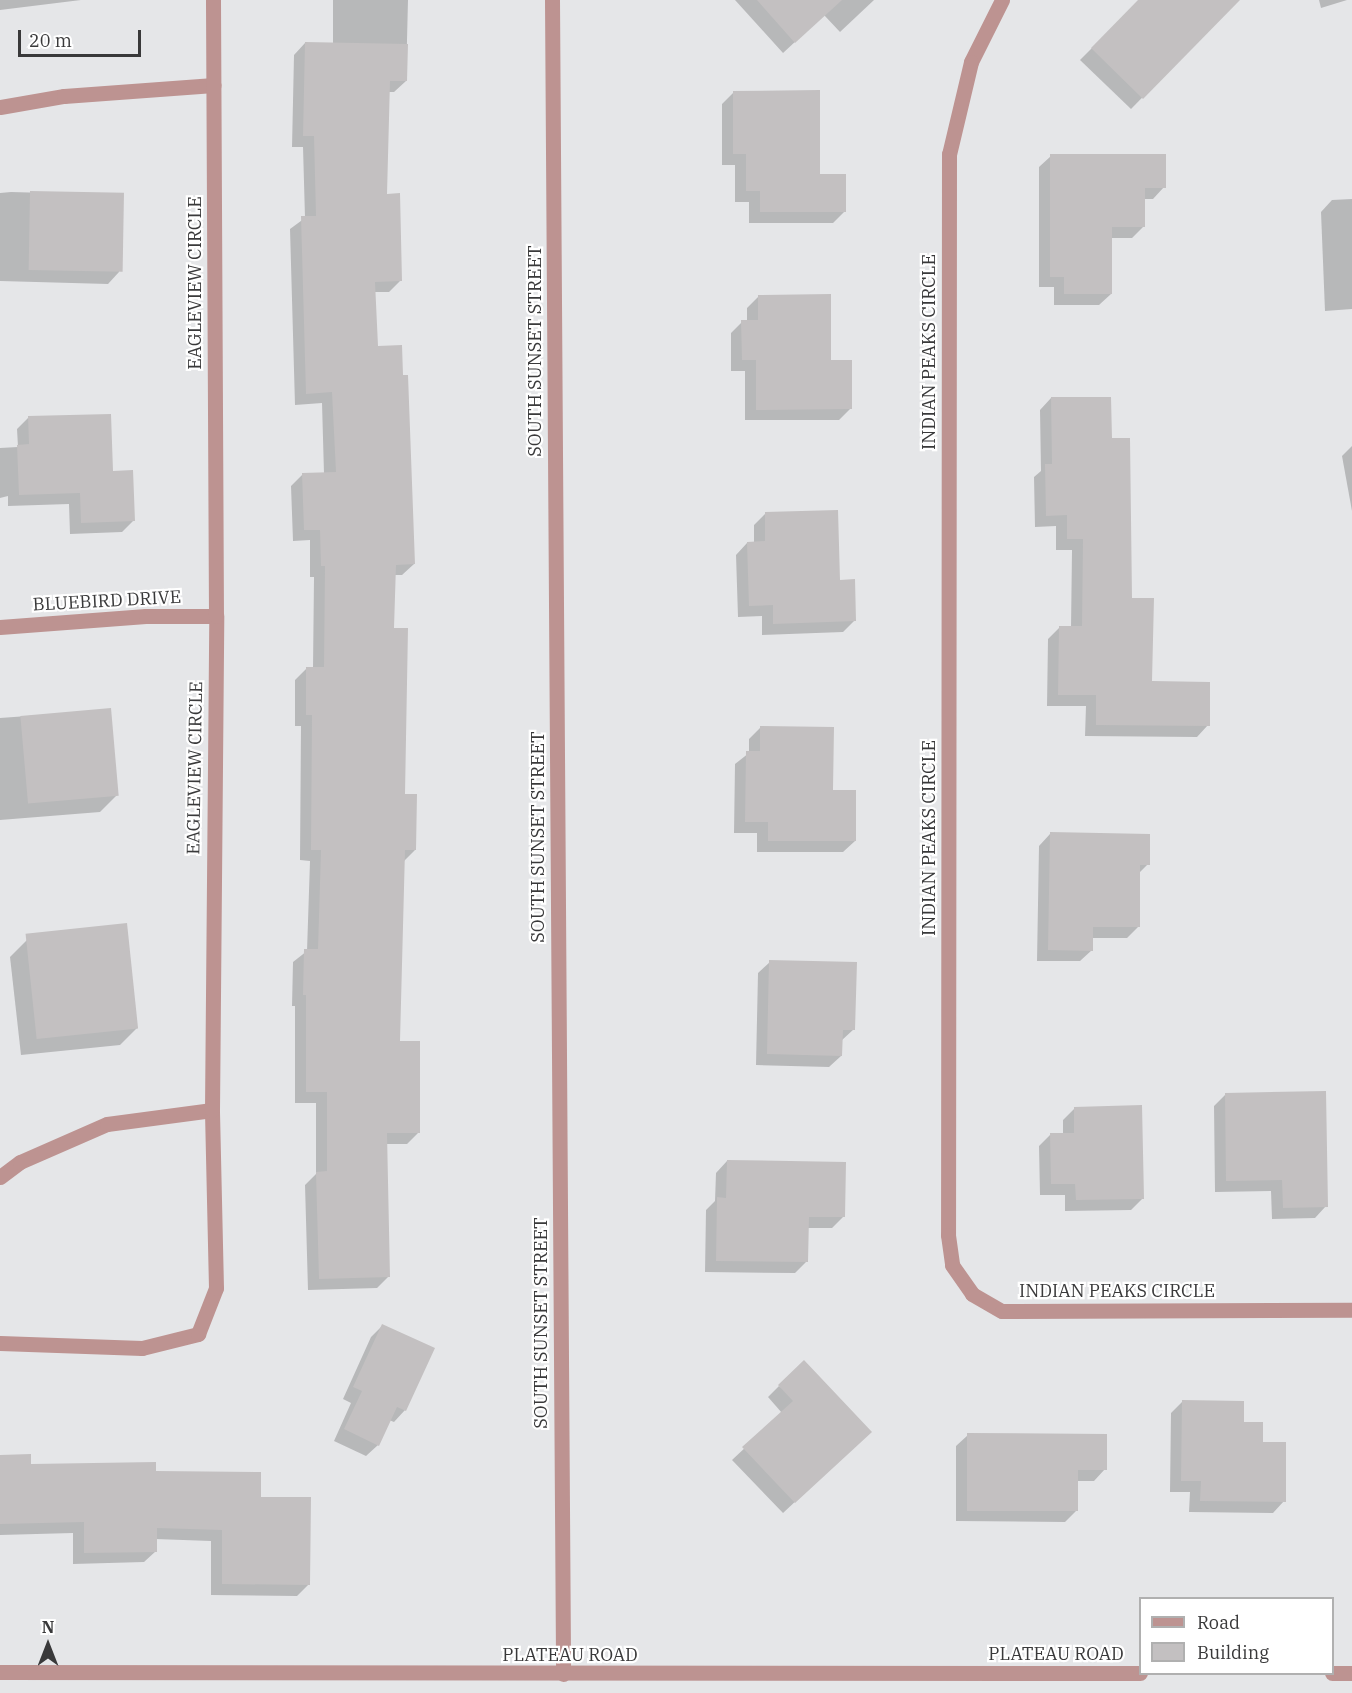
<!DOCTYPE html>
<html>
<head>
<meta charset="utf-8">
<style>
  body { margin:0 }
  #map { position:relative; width:1352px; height:1693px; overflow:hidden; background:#e5e6e8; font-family:"IBM Plex Serif",serif }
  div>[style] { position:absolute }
  .shadow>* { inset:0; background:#0003 }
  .building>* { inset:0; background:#c3c0c1; transform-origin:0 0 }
  .minor>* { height:15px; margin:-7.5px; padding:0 7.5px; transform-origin:7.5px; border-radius:7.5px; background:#bd9391 }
  .tertiary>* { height:15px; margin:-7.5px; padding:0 7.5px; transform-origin:7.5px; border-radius:7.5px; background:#bd9391 }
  span { translate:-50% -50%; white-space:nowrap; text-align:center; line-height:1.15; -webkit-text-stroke:4.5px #fff; paint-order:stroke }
  .street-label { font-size:18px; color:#39393a }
  .legend { position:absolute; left:1139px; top:1597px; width:195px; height:78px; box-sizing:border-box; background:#fff; border:2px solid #b0b0b0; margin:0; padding:8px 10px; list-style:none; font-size:18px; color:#39393a }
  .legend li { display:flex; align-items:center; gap:12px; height:30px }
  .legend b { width:30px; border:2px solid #b0b0b0 }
  .north { position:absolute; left:18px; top:1615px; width:60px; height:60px; -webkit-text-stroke:4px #fff; paint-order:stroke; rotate:0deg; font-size:16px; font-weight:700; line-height:24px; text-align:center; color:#39393a }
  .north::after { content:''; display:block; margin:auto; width:21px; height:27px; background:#39393a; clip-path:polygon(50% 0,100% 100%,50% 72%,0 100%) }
  .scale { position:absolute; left:18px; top:30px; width:123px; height:27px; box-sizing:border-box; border:3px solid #39393a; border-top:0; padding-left:8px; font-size:18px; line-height:21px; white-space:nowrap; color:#39393a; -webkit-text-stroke:4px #fff; paint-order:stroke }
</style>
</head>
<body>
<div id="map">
  <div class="shadow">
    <div style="clip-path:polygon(0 0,81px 0,0 10px)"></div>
    <div style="clip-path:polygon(333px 0,408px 0,406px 81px,394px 92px,388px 92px,385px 195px,400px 281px,389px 292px,374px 292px,377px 348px,414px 564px,402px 575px,394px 575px,393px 629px,404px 795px,415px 850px,404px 861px,398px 1042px,418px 1133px,407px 1144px,385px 1144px,388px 1277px,377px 1288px,308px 1290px,305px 1185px,316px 1174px,316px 1103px,295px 1103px,295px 1006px,292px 1006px,293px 962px,307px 951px,310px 861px,300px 860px,301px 726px,295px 726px,295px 680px,307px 668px,313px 668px,314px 577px,310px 577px,310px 540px,293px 541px,291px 486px,303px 474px,324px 474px,322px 403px,295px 405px,290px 229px,305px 218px,303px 147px,292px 147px,294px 55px,305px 43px,333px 44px)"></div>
    <div style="clip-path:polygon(735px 0,874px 0,840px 32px,824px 15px,783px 53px)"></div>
    <div style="clip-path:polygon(1140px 0,1237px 1px,1131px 109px,1080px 60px)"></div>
    <div style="clip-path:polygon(1319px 0,1347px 0,1321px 8px)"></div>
    <div style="clip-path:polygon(734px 92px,818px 176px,845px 211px,833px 223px,749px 223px,749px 202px,735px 202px,735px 165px,722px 165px,722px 104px)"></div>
    <div style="clip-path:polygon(1051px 156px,1164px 187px,1153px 199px,1143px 199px,1143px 227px,1132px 238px,1111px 238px,1111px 294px,1099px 305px,1054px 305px,1054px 287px,1039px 287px,1039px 167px)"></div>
    <div style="clip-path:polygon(11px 192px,122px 195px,119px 272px,108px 284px,0 281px,0 193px)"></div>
    <div style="clip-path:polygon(1352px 199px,1352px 309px,1325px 311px,1321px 212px,1332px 200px)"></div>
    <div style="clip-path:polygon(759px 296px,830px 362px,851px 408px,839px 420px,745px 420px,745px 371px,731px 371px,731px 333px,742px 322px,747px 322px,747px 308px)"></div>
    <div style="clip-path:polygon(1051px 398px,1110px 440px,1130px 599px,1151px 683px,1208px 725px,1197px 737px,1085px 736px,1086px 706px,1047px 706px,1048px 639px,1060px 627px,1071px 628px,1072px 550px,1056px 550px,1056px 526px,1035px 527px,1034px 477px,1041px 471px,1040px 410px)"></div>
    <div style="clip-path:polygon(28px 418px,112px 472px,133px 521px,122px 532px,70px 534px,69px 504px,8px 506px,8px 496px,0 498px,0 448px,18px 447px,17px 429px)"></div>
    <div style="clip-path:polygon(1352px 446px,1352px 511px,1342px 456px)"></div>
    <div style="clip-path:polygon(766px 513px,838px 582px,855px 620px,843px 632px,762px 635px,762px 616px,738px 617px,736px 555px,747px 543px,754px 543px,754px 525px)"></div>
    <div style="clip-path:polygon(110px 710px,117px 795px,100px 812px,0 820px,0 718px)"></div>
    <div style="clip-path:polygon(760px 728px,832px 792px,855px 841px,843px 852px,757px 852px,757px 833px,734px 833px,735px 764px,749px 753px,749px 739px)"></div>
    <div style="clip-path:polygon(1050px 834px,1148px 864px,1139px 873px,1138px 927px,1127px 938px,1092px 938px,1092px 950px,1080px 961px,1037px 961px,1039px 846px)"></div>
    <div style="clip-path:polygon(27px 940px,137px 1028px,120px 1045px,21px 1055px,10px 957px)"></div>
    <div style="clip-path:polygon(770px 962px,854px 1029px,841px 1041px,841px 1056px,829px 1067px,756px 1065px,758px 973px)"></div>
    <div style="clip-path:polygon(1225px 1095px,1326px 1206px,1315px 1218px,1272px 1219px,1271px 1191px,1215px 1192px,1214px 1106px)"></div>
    <div style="clip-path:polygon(1075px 1108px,1143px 1198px,1131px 1210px,1065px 1211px,1065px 1195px,1040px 1195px,1039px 1146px,1050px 1135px,1063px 1134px,1063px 1120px)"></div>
    <div style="clip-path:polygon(727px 1161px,843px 1217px,832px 1228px,807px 1228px,806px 1262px,795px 1273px,705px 1272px,706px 1210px,715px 1201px,716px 1173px)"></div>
    <div style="clip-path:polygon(383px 1325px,405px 1410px,394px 1422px,389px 1420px,378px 1445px,366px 1456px,334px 1441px,351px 1403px,343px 1399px,371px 1337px)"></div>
    <div style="clip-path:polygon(779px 1386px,858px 1443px,783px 1513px,732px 1460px,782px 1413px,768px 1397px)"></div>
    <div style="clip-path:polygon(1182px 1402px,1242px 1423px,1261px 1443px,1284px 1501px,1273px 1513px,1189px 1512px,1190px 1492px,1170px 1492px,1171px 1413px)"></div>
    <div style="clip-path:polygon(968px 1435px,1105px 1469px,1094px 1481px,1076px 1481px,1076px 1511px,1065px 1522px,956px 1521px,956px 1446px)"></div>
    <div style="clip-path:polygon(0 1457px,30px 1466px,155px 1473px,259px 1498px,309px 1584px,297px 1596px,211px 1595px,211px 1541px,155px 1539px,156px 1551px,144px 1562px,73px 1564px,73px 1533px,0 1535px)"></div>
  </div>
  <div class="building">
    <div style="clip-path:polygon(757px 0,842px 0,795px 43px)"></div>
    <div style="clip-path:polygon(1138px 0,1240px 0,1143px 99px,1091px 48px)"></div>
    <div style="clip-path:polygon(305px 42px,408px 44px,407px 81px,390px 81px,387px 194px,400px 193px,402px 281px,375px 282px,378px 346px,402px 345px,403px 375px,408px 375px,415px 564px,396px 565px,394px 628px,408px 628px,405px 794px,417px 794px,416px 850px,405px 850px,400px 1041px,420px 1041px,420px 1133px,387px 1133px,390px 1277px,319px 1279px,316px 1172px,327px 1171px,327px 1092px,306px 1092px,306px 995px,303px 995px,304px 949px,318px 949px,321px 850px,311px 850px,312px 715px,306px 715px,306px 667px,324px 667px,325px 566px,321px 566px,320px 530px,304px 530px,302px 473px,336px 472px,332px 392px,306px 394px,301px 216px,316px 216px,314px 136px,303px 136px)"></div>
    <div style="clip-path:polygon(820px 90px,820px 174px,846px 174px,846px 212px,760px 212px,760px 191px,746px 191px,746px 154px,733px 154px,733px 91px)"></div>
    <div style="clip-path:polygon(1050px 154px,1166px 154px,1166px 188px,1145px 188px,1145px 227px,1112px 227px,1112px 294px,1064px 294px,1064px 277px,1050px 277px)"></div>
    <div style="left:30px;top:191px;width:94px;height:79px;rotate:1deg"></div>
    <div style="clip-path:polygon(831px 294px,831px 360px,852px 360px,852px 409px,756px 410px,756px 360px,742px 360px,741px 320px,758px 320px,758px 295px)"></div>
    <div style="clip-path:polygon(1051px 397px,1111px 397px,1112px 438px,1130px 438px,1132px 598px,1154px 598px,1152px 681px,1210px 682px,1210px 726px,1096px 725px,1096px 695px,1058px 695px,1059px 626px,1082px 626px,1083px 539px,1067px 539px,1067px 515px,1046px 516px,1045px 464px,1052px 464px)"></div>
    <div style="clip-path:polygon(111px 414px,113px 471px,133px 470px,135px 521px,81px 523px,80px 493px,19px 495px,17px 445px,29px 444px,28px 416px)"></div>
    <div style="clip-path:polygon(838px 510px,840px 580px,855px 579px,856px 621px,773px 624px,773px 605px,749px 606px,747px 542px,765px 541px,765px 512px)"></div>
    <div style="left:111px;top:708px;width:88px;height:91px;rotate:85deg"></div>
    <div style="clip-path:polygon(760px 726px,834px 727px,833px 790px,856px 790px,856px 841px,768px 841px,768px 822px,745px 822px,746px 751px,760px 751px)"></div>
    <div style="clip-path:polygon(1050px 832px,1150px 834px,1150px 865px,1140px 865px,1140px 927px,1093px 927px,1093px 951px,1048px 950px)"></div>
    <div style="left:127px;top:923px;width:106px;height:102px;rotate:84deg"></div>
    <div style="clip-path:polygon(769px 960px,857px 962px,855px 1030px,843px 1030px,842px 1056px,767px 1054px)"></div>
    <div style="clip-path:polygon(1326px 1091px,1328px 1207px,1283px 1208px,1282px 1180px,1226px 1181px,1225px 1093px)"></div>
    <div style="clip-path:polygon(1142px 1105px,1144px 1199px,1076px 1200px,1075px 1184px,1051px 1184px,1050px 1133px,1074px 1133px,1074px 1107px)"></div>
    <div style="clip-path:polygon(727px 1160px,846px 1162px,845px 1217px,809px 1217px,808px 1262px,716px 1261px,717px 1197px,726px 1198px)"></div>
    <div style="clip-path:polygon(382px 1324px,435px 1348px,406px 1411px,397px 1407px,379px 1446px,344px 1429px,362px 1391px,353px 1387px)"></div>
    <div style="clip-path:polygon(804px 1360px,872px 1432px,795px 1503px,742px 1447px,793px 1401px,778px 1385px)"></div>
    <div style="clip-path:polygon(1182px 1400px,1244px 1401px,1244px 1422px,1263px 1422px,1263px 1442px,1286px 1442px,1286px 1502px,1200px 1501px,1201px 1481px,1181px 1481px)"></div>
    <div style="clip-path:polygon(967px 1433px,1107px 1434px,1107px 1470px,1078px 1470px,1078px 1511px,967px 1511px)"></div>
    <div style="clip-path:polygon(31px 1454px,31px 1464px,156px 1462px,156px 1471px,261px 1472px,261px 1497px,311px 1497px,310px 1585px,222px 1584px,222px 1530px,157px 1528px,157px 1552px,84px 1553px,84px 1522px,0 1524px,0 1455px)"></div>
  </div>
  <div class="minor">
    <div style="left:1002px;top:0;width:69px;rotate:116.6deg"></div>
    <div style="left:971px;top:62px;width:95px;rotate:103.4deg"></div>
    <div style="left:949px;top:154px;width:1081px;rotate:90.05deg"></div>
    <div style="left:948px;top:1235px;width:30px;rotate:82deg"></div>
    <div style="left:952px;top:1265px;width:35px;rotate:55deg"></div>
    <div style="left:972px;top:1294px;width:34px;rotate:30deg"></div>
    <div style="left:1002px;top:1311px;width:350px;rotate:-0.2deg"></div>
    <div style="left:0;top:107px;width:65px;rotate:-9.8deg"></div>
    <div style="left:64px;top:96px;width:150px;rotate:-4.2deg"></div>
    <div style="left:0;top:627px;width:146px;rotate:-4.3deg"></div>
    <div style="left:146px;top:616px;width:70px"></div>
    <div style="left:0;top:1177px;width:25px;rotate:-37deg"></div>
    <div style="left:20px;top:1162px;width:95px;rotate:-23.6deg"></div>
    <div style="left:107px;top:1124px;width:106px;rotate:-7.6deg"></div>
    <div style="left:0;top:1343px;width:142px;rotate:2deg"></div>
    <div style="left:142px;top:1348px;width:58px;rotate:-14deg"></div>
    <div style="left:198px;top:1334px;width:49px;rotate:-68.6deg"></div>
    <div style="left:216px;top:1288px;width:178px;rotate:-91.3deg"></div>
    <div style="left:212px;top:1110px;width:494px;rotate:-89.5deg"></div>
    <div style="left:216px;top:616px;width:616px;rotate:-90.28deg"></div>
  </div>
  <div class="tertiary">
    <div style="left:552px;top:0;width:1674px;rotate:89.62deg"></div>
    <div style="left:0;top:1672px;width:1140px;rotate:0.05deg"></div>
    <div style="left:1332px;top:1673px;width:20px"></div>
  </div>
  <div class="street-label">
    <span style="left:195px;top:283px;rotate:-90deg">EAGLEVIEW CIRCLE</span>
    <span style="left:535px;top:351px;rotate:-90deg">SOUTH SUNSET STREET</span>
    <span style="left:929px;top:352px;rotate:-90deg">INDIAN PEAKS CIRCLE</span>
    <span style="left:107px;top:601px;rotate:-3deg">BLUEBIRD DRIVE</span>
    <span style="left:195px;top:768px;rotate:-89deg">EAGLEVIEW CIRCLE</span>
    <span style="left:538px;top:837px;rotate:-90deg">SOUTH SUNSET STREET</span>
    <span style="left:929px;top:838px;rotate:-90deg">INDIAN PEAKS CIRCLE</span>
    <span style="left:1117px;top:1291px">INDIAN PEAKS CIRCLE</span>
    <span style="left:541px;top:1323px;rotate:-90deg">SOUTH SUNSET STREET</span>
    <span style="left:1056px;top:1654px">PLATEAU ROAD</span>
    <span style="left:570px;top:1655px">PLATEAU ROAD</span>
  </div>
  <ul class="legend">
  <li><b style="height:8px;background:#bd9391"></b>Road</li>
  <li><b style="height:16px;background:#c3c0c1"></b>Building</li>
  </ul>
  <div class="north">N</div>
  <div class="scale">20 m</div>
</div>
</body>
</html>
